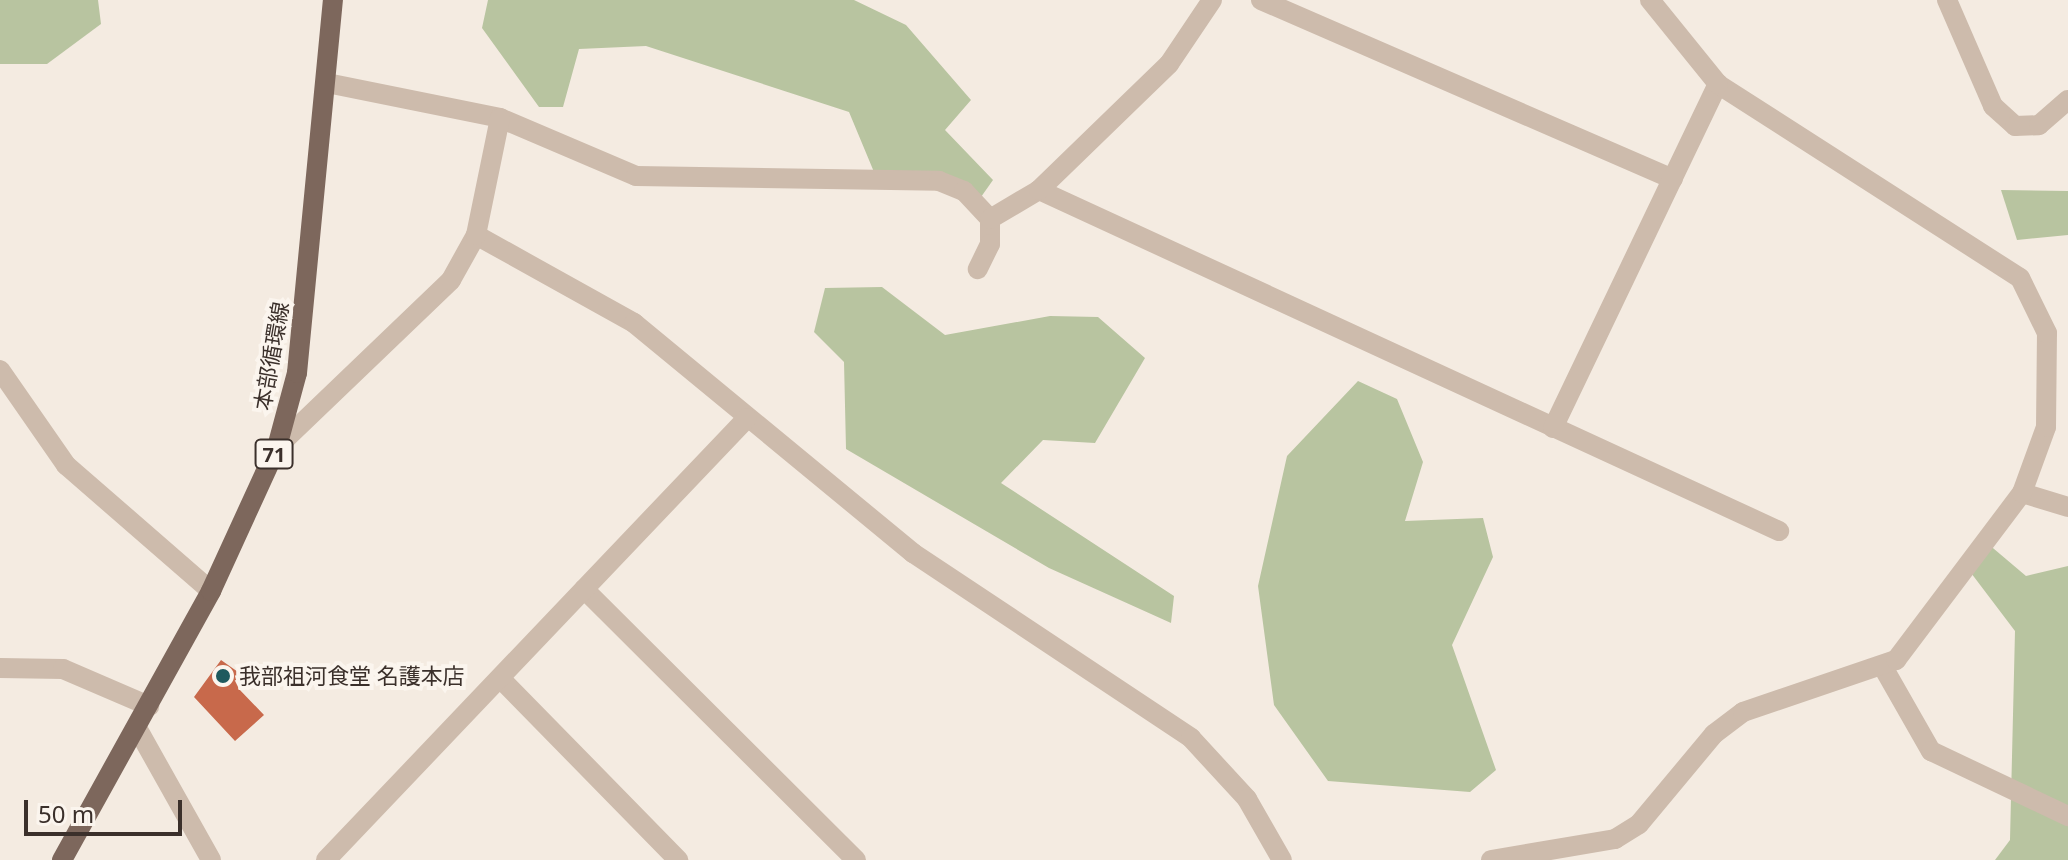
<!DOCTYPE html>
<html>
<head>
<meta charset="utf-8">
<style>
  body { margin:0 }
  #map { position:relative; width:2068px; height:860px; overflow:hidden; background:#f4ebe1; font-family:"Noto Sans","Noto Sans JP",sans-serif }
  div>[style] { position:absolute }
  .green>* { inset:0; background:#b8c4a0 }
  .building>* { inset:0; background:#c8694b }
  .street>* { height:20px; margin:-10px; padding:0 10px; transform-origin:10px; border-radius:10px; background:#cdbbac }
  .primary>* { height:20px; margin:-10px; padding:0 10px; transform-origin:10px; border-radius:10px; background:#7d675c }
  .dots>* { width:22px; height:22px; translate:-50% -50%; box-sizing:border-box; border:4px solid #fbf5ee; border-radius:50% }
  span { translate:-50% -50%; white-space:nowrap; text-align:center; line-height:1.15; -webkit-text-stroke:8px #fbf5ee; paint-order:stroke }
  .shield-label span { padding:2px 6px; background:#fbf5ee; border:2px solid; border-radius:6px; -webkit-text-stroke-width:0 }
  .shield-label { font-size:20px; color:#3b302b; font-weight:700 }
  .street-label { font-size:22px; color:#3b302b }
  .poi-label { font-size:22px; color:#3b302b }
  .left { translate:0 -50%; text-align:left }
  .scale { position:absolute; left:24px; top:800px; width:158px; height:36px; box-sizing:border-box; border:4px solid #3b302b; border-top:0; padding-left:10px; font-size:24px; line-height:28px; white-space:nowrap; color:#3b302b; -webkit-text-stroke:6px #fbf5ee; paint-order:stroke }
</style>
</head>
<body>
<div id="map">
  <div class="green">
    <div style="clip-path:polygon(0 0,98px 0,101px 24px,47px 64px,0 64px)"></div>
    <div style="clip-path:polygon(488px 0,854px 0,906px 25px,971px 100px,945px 130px,993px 180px,981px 197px,874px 172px,849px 112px,646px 46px,579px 49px,563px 107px,539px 107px,482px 28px)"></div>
    <div style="clip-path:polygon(2001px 190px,2068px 191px,2068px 235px,2017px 240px)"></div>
    <div style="clip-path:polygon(882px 287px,945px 335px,1050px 316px,1098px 317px,1145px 358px,1095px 443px,1043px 440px,1001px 483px,1174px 596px,1171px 623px,1049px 568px,846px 449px,844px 362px,814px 332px,825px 288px)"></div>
    <div style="clip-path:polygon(1358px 381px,1397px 399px,1423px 462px,1405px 521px,1483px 518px,1493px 557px,1452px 645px,1496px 770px,1470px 792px,1328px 781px,1274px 705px,1258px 586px,1287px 456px)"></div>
    <div style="clip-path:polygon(1987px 543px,2026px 576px,2068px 566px,2068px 860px,1995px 860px,2010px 840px,2015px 631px,1965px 565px)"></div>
  </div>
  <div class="building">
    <div style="clip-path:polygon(221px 660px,248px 679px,238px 688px,264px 715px,235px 741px,194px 697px)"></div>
  </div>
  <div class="street">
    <div style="left:1261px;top:0;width:449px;rotate:23.5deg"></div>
    <div style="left:1947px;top:0;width:116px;rotate:66.5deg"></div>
    <div style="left:1993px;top:106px;width:30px;rotate:42deg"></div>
    <div style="left:2015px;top:126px;width:24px;rotate:-2deg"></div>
    <div style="left:2039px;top:125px;width:38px;rotate:-41deg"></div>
    <div style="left:327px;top:83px;width:177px;rotate:11.4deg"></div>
    <div style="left:500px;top:118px;width:148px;rotate:23.1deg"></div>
    <div style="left:636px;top:176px;width:303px;rotate:0.9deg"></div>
    <div style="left:939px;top:181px;width:27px;rotate:22deg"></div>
    <div style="left:964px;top:191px;width:38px;rotate:47deg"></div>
    <div style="left:990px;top:219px;width:25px;rotate:90deg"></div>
    <div style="left:990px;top:244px;width:28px;rotate:116deg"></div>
    <div style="left:1039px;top:190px;width:815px;rotate:24.74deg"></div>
    <div style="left:990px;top:219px;width:57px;rotate:-30.6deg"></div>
    <div style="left:1039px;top:190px;width:181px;rotate:-44.1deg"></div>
    <div style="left:1169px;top:64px;width:77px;rotate:-56.1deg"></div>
    <div style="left:476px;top:235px;width:181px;rotate:29.1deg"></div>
    <div style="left:634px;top:323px;width:362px;rotate:39.5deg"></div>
    <div style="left:913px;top:553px;width:334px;rotate:33.6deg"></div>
    <div style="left:1191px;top:738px;width:83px;rotate:47.4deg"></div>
    <div style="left:1247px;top:799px;width:70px;rotate:60.2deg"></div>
    <div style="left:0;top:370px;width:116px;rotate:55.2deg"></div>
    <div style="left:66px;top:465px;width:192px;rotate:41deg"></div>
    <div style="left:1553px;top:428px;width:382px;rotate:-64.4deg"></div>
    <div style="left:277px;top:447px;width:241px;rotate:-43.8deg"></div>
    <div style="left:451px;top:280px;width:51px;rotate:-60.9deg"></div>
    <div style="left:476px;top:235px;width:119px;rotate:-78.4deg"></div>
    <div style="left:2022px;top:493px;width:48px;rotate:16.9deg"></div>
    <div style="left:584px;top:589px;width:384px;rotate:44.9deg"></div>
    <div style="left:1883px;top:667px;width:97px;rotate:60.3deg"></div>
    <div style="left:1931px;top:751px;width:152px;rotate:25.4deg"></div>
    <div style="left:0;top:668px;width:63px;rotate:0.9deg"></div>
    <div style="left:63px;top:669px;width:94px;rotate:23.3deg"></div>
    <div style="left:500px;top:678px;width:255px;rotate:45.6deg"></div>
    <div style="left:137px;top:728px;width:151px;rotate:60.7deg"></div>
    <div style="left:326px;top:860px;width:610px;rotate:-46.39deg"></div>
    <div style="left:1491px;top:860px;width:126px;rotate:-9.6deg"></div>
    <div style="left:1615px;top:839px;width:28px;rotate:-32deg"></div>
    <div style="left:1639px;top:824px;width:117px;rotate:-50.2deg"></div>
    <div style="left:1714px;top:734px;width:36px;rotate:-37deg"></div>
    <div style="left:1743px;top:712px;width:162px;rotate:-18.8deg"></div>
    <div style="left:1896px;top:660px;width:209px;rotate:-53deg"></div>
    <div style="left:2022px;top:493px;width:70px;rotate:-70deg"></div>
    <div style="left:2046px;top:427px;width:94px;rotate:-89.4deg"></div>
    <div style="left:2047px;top:333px;width:61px;rotate:-116.1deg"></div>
    <div style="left:2020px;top:278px;width:359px;rotate:-147.3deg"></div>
    <div style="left:1718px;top:84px;width:108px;rotate:-129deg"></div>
  </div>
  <div class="primary">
    <div style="left:62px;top:860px;width:308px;rotate:-61deg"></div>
    <div style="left:211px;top:591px;width:158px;rotate:-65.4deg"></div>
    <div style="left:277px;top:447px;width:77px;rotate:-74.9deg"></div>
    <div style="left:297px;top:373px;width:375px;rotate:-84.5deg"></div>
  </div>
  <div class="dots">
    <div style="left:223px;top:676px;background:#1f5a5e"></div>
  </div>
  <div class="shield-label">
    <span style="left:274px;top:454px">71</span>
  </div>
  <div class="street-label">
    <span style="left:271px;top:356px;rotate:-80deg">本部循環線</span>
  </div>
  <div class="poi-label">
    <span class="left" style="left:239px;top:676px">我部祖河食堂 名護本店</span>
  </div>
  <div class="scale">50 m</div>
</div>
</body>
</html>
